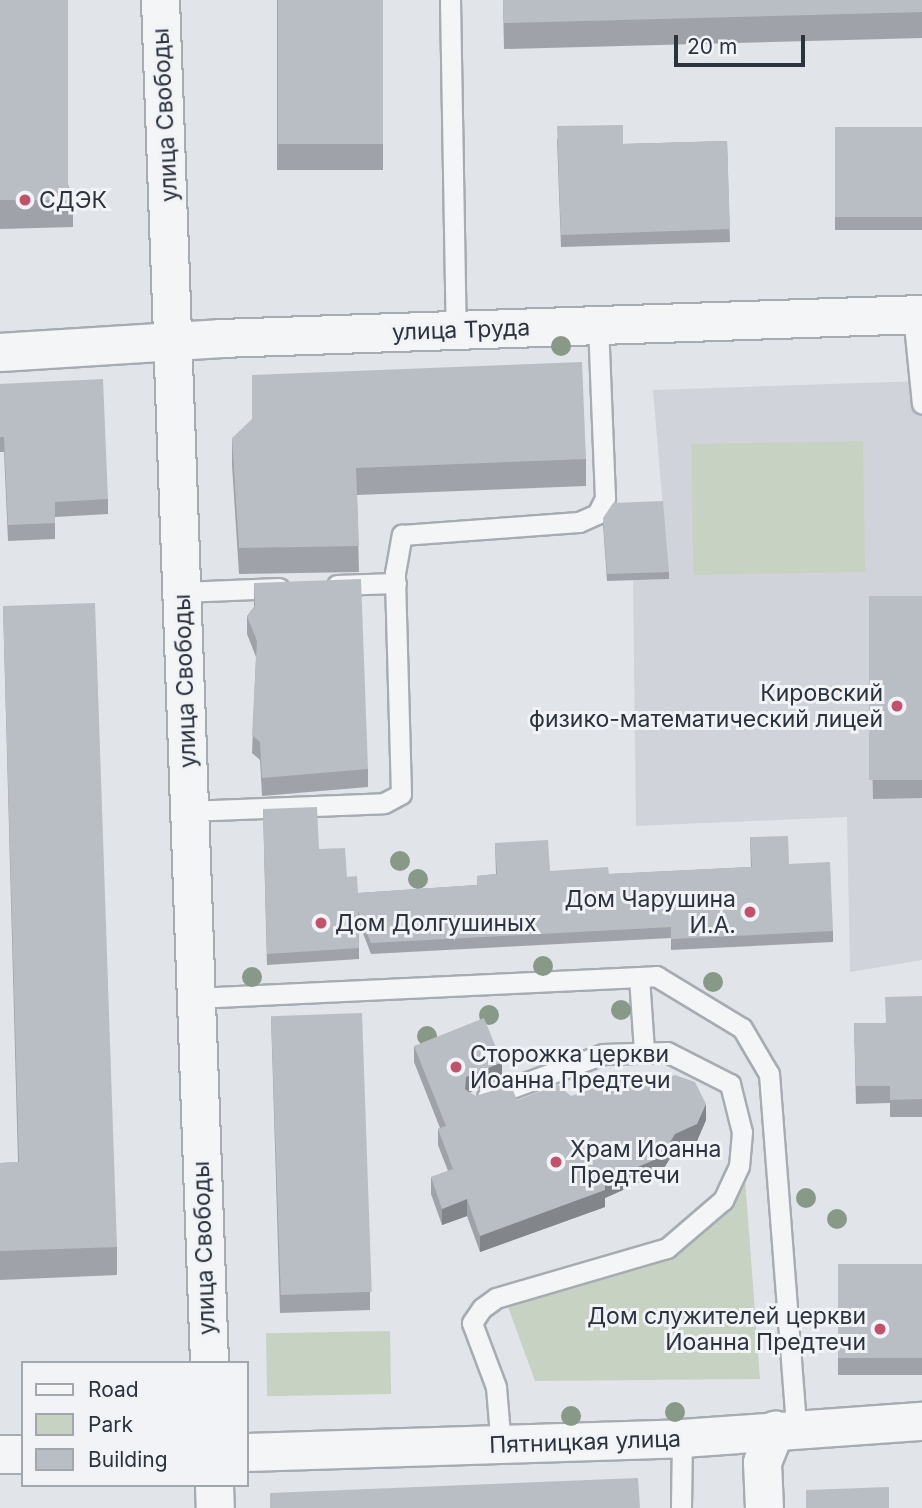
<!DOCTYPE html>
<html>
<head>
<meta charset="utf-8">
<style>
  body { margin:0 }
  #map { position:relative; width:922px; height:1508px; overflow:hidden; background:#e1e5e9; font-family:Inter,sans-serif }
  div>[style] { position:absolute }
  .built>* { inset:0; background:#d0d4da }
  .green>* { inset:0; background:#c8d2c3; transform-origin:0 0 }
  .roads { filter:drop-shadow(2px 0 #a7acb3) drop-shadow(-2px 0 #a7acb3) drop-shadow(0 2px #a7acb3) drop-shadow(0 -2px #a7acb3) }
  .service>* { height:19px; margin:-9.5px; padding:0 9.5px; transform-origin:9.5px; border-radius:9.5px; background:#f4f5f7 }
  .minor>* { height:37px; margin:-18.5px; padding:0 18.5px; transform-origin:18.5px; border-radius:18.5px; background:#f4f5f7 }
  .trees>* { width:20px; height:20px; margin:-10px; border-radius:50%; background:#899988 }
  .wall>* { inset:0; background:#9fa3a9; transform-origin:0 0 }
  .shaded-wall>* { inset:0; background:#82858a }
  .building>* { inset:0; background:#b9bec5; transform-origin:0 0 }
  .dots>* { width:19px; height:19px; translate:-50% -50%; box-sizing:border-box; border:4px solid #f1f3f6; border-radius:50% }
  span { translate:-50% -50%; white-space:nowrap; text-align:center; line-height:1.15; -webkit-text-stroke:6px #f1f3f6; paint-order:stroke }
  .street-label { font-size:23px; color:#2b333f }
  .poi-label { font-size:23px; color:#2b333f }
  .left { translate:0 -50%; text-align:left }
  .right { translate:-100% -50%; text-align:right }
  .legend { position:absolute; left:21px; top:1361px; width:228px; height:126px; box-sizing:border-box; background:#f1f3f6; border:2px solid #a2a6ad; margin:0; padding:9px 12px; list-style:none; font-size:21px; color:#2b333f }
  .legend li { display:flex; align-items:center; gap:14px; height:35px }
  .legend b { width:35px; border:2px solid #a2a6ad }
  .scale { position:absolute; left:674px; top:35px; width:131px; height:32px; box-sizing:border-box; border:4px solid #2b333f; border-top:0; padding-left:9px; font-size:21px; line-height:24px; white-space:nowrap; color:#2b333f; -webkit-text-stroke:5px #f1f3f6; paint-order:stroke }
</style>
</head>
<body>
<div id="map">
  <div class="built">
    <div style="clip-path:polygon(922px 381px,922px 960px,850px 972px,847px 817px,636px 826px,633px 580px,669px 579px,653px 390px)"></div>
  </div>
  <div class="green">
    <div style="left:863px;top:441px;width:131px;height:172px;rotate:89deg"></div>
    <div style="clip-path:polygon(745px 1178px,760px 1379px,535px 1381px,507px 1304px,671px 1258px,728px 1208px)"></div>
    <div style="left:390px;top:1331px;width:63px;height:124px;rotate:89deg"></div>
  </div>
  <div class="roads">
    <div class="service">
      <div style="left:450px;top:0;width:330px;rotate:89deg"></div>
      <div style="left:913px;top:314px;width:90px;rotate:84.3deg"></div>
      <div style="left:337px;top:585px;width:59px;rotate:-1.9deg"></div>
      <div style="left:182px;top:592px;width:97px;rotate:-2.4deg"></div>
      <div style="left:188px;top:811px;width:196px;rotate:-2.3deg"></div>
      <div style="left:384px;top:803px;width:19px;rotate:-28deg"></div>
      <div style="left:401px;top:794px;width:221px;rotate:-91.6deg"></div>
      <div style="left:395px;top:573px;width:39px;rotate:-80deg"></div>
      <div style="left:402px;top:535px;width:177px;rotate:-4.2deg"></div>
      <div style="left:579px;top:522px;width:20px;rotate:-24deg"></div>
      <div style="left:597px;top:514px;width:18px;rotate:-63deg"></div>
      <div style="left:605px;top:498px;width:172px;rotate:-92.3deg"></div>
      <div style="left:639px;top:977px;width:73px;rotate:86.1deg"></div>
      <div style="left:194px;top:998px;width:463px;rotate:-2.7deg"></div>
      <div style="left:656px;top:976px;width:100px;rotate:31.2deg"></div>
      <div style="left:742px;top:1028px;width:53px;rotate:59.6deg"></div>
      <div style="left:769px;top:1074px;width:355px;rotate:85.6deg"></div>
      <div style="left:487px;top:1097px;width:124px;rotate:-20.3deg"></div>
      <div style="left:603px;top:1054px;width:64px;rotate:-1.8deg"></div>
      <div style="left:667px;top:1052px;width:71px;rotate:26.9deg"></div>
      <div style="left:730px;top:1084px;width:49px;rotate:76deg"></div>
      <div style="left:742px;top:1132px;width:34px;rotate:95deg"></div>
      <div style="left:739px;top:1166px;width:38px;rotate:115deg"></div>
      <div style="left:723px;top:1200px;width:74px;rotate:139.4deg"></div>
      <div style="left:667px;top:1248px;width:178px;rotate:163.7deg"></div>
      <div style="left:496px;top:1298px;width:17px;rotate:144deg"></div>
      <div style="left:482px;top:1308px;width:18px;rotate:124deg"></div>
      <div style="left:472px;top:1323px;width:68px;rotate:69.4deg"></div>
      <div style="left:496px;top:1387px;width:59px;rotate:85.2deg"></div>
      <div style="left:681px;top:1508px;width:70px;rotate:-89.2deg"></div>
    </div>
    <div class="minor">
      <div style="left:160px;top:0;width:1364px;rotate:87.94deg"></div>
      <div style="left:0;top:352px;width:220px;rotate:-3.6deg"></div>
      <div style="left:220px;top:338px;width:702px;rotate:-1.96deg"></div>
      <div style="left:247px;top:1452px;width:435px;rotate:-1.8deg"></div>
      <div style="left:682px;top:1438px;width:241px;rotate:-4.1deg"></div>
      <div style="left:0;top:1454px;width:23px"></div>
      <div style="left:214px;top:1485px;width:23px;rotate:88deg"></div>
      <div style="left:764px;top:1508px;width:46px;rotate:-92.5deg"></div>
      <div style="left:762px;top:1462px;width:35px;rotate:-68deg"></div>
    </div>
  </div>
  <div class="trees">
    <div style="left:561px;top:346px"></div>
    <div style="left:400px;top:861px"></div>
    <div style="left:418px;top:879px"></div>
    <div style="left:543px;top:966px"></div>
    <div style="left:252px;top:977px"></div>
    <div style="left:713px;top:982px"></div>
    <div style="left:621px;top:1010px"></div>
    <div style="left:489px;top:1015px"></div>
    <div style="left:427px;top:1036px"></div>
    <div style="left:806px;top:1198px"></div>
    <div style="left:837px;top:1219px"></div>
    <div style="left:675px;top:1412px"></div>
    <div style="left:571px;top:1416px"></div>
  </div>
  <div class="wall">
    <div style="clip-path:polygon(0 0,73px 198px,73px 227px,0 229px)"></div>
    <div style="left:277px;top:0;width:106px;height:170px"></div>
    <div style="clip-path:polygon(503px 0,922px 0,922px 38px,504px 49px)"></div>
    <div style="left:922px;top:127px;width:103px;height:87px;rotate:90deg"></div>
    <div style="clip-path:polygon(557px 139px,623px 144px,727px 141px,730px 242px,561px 247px)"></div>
    <div style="clip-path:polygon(0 384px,108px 499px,108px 514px,55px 517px,55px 539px,8px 541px,4px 452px,0 452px)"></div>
    <div style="clip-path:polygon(232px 438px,586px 459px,586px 486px,357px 495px,359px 572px,239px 574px,232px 465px)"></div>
    <div style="clip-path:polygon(603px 524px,669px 572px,669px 579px,607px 581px)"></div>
    <div style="clip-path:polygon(254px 583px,368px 769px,368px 787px,262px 796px,260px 760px,252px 753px,256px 657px,247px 634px,247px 616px,254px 607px)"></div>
    <div style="clip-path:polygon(922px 596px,922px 798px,873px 799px,869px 615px)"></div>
    <div style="clip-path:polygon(3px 606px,117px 1247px,117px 1275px,0 1280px,0 1163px,18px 1162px)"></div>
    <div style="clip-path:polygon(263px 809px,319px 849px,347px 877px,358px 893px,477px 885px,477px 876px,496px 874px,495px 843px,550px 871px,609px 874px,751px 867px,750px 837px,789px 864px,833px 931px,833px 942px,671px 950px,671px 938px,371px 954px,359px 923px,359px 959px,267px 965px)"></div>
    <div style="clip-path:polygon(922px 996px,922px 1117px,890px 1117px,890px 1103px,856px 1104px,854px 1023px,885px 1023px)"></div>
    <div style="clip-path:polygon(271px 1016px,370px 1292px,370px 1310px,280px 1313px)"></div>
    <div style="clip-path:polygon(414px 1046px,502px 1078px,469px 1092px,475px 1096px,517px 1100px,571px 1096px,706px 1120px,697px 1141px,675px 1150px,661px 1173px,605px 1198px,605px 1207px,480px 1252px,467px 1216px,442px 1225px,431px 1194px,431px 1177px,448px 1171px,438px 1145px,438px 1129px,440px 1128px,414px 1062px)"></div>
    <div style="left:922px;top:1264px;width:111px;height:84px;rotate:90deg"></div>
  </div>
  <div class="shaded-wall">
    <div style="clip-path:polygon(502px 1062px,502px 1078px,466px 1094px,465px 1089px,466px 1077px)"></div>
    <div style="clip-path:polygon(706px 1104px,706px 1120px,697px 1141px,675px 1150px,661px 1173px,605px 1198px,605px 1207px,480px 1252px,480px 1236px,605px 1181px,675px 1134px)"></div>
    <div style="clip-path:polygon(467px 1199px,467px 1216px,442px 1225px,442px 1209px)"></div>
  </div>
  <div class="building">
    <div style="left:0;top:0;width:68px;height:200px"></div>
    <div style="left:278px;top:0;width:105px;height:144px"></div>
    <div style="clip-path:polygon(503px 0,922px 0,922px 12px,504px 23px)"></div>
    <div style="clip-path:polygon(623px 125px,623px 144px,727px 141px,730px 229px,561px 235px,557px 126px)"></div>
    <div style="left:922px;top:127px;width:90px;height:87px;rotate:90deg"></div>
    <div style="clip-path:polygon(582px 362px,586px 459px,356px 468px,359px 546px,239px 548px,232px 438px,252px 419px,252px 375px)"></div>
    <div style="clip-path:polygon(103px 379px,108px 499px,55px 502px,55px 523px,8px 525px,4px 437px,0 437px,0 384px)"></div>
    <div style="clip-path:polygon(663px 501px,669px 572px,607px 574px,603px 518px,613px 503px)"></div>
    <div style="clip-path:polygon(361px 579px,368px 769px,262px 778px,260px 742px,252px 735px,257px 641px,247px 616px,255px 606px,254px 583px)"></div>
    <div style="left:922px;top:596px;width:184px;height:53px;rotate:90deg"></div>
    <div style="clip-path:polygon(95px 603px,117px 1247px,0 1251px,0 1163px,19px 1162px,3px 606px)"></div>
    <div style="clip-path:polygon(317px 807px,319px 849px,345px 848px,347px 877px,357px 876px,358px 893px,477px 885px,477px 876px,497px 874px,495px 843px,548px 840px,550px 871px,608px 867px,609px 874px,752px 867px,750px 837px,788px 836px,789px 864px,830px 862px,833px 931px,671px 939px,671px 927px,371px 943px,358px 911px,359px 948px,267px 954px,263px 809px)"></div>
    <div style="clip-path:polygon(922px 996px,922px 1099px,890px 1100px,890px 1086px,856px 1086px,854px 1023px,886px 1023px,885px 997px)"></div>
    <div style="left:362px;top:1013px;width:279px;height:91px;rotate:88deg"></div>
    <div style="clip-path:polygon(484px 1018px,502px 1062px,466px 1077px,465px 1089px,475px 1096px,511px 1085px,517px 1100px,558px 1085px,571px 1096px,623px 1077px,652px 1084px,675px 1075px,695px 1082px,706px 1104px,697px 1124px,675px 1134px,661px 1157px,605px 1181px,605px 1190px,480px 1236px,467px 1199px,442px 1209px,431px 1177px,453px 1169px,438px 1129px,446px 1126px,414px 1046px)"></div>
    <div style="left:922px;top:1264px;width:94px;height:84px;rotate:90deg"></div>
    <div style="clip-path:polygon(638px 1478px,640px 1508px,270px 1508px,270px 1493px)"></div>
    <div style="clip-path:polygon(889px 1487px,889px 1508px,806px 1508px,806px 1490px)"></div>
  </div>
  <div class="dots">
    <div style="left:25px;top:200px;background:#c35169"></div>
    <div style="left:897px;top:706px;background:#c35169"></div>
    <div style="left:750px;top:912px;background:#c35169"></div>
    <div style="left:321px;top:923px;background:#c35169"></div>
    <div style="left:456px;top:1067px;background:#c35169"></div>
    <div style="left:556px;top:1162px;background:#c35169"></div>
    <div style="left:880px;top:1329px;background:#c35169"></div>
  </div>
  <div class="street-label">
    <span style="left:165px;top:115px;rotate:-93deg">улица Свободы</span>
    <span style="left:461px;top:330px;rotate:-2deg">улица Труда</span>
    <span style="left:185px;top:681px;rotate:-92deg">улица Свободы</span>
    <span style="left:204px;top:1248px;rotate:-92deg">улица Свободы</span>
    <span style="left:585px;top:1442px;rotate:-2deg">Пятницкая улица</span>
  </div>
  <div class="poi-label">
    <span class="left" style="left:39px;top:200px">СДЭК</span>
    <span class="right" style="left:883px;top:706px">Кировский<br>физико-математический лицей</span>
    <span class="right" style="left:736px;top:912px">Дом Чарушина<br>И.А.</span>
    <span class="left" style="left:335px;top:923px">Дом Долгушиных</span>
    <span class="left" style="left:470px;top:1067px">Сторожка церкви<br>Иоанна Предтечи</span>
    <span class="left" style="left:570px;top:1162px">Храм Иоанна<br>Предтечи</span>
    <span class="right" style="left:866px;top:1329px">Дом служителей церкви<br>Иоанна Предтечи</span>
  </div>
  <ul class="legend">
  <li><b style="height:9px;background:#f4f5f7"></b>Road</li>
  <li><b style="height:19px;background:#c8d2c3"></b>Park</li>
  <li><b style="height:19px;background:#b9bec5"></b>Building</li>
  </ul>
  <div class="scale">20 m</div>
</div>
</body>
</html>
